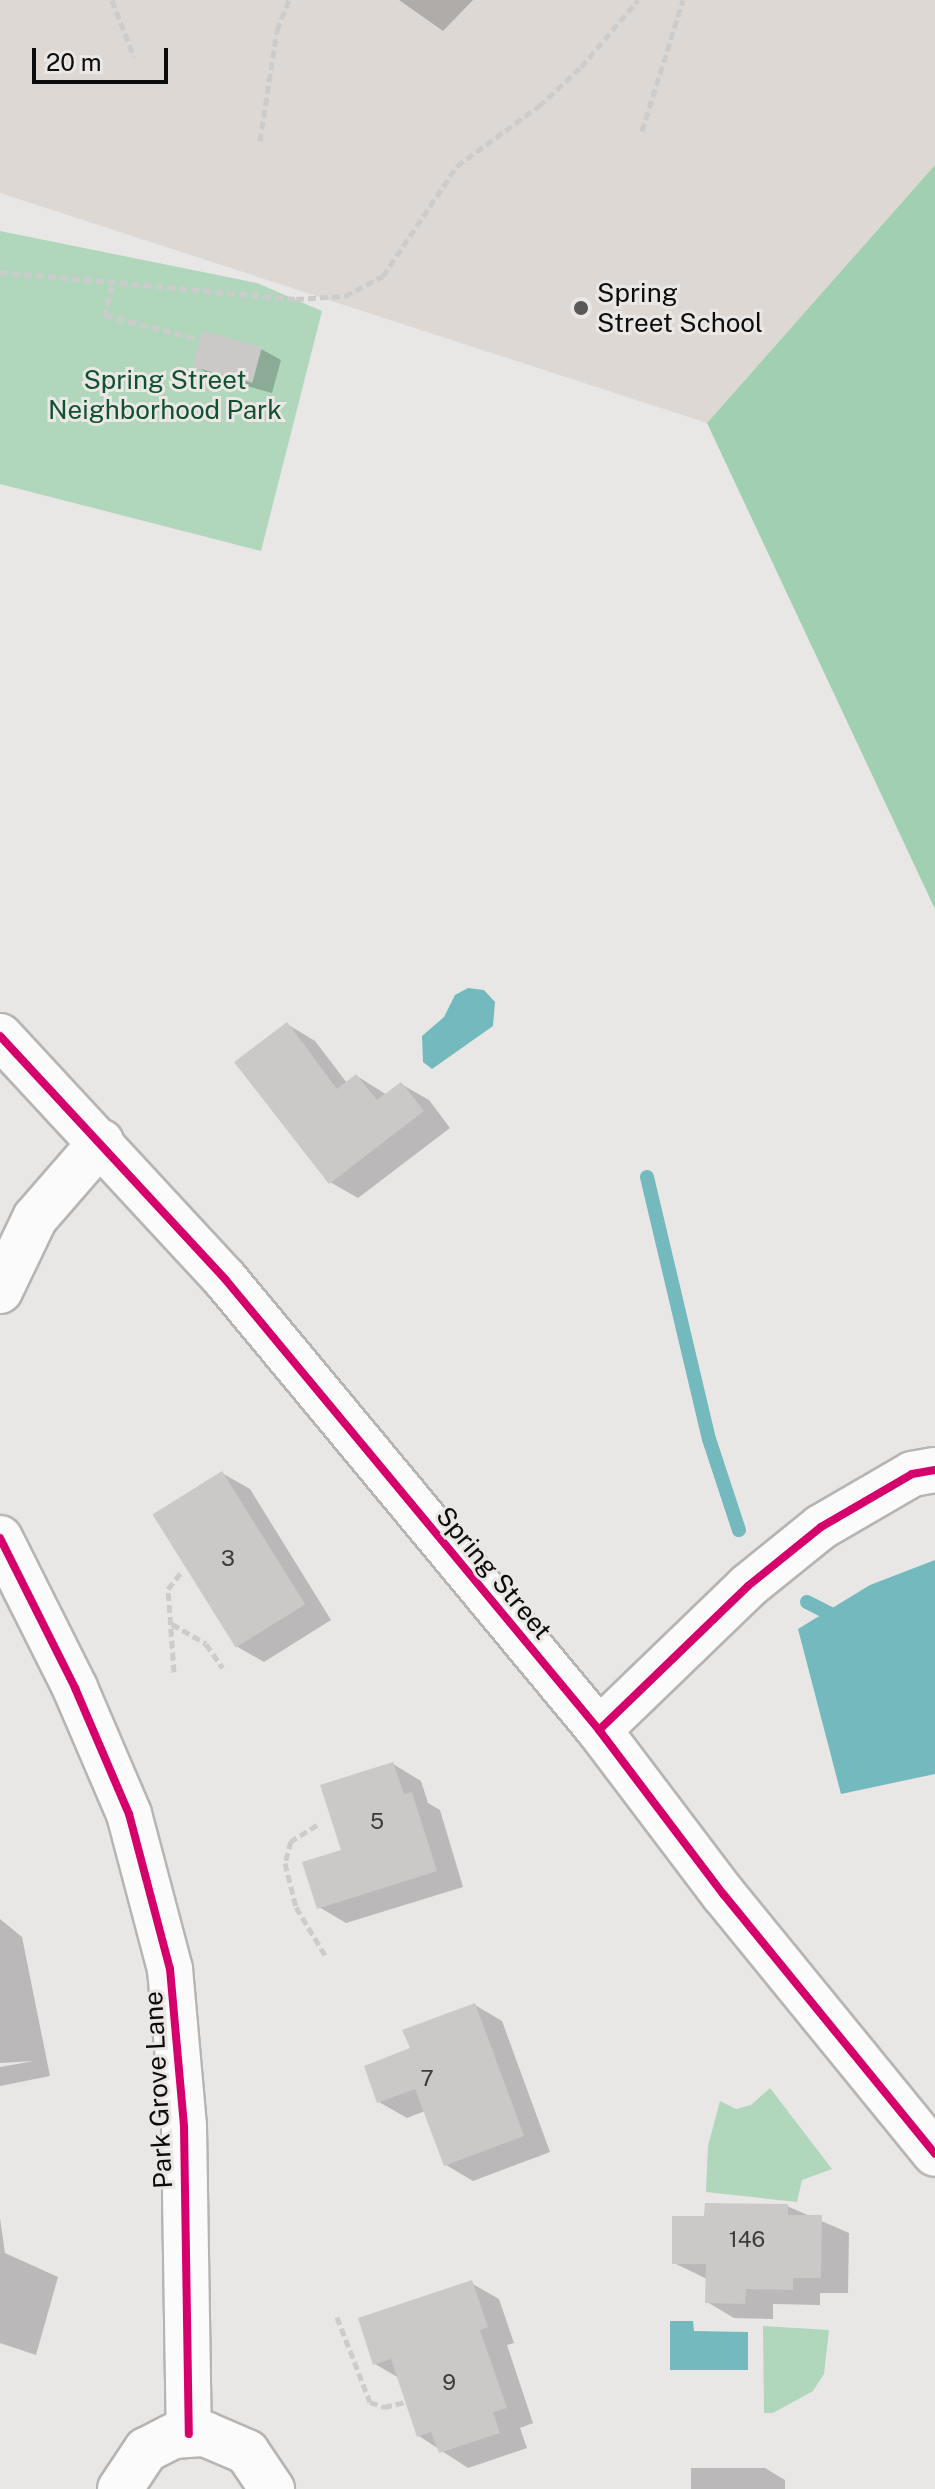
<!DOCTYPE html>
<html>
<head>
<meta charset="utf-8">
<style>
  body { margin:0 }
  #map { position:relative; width:935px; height:2489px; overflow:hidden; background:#e9e7e6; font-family:"Public Sans",sans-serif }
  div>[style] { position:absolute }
  .built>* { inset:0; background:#ddd8d4 }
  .green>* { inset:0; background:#b0d6bc }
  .forest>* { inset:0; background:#a1cfb1 }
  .water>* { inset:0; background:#73b9be }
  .shadow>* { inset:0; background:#0003 }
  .stream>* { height:14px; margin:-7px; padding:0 7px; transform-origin:7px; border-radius:7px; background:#73b9be }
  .building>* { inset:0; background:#cac9c8; transform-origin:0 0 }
  .path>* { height:5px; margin-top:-2.5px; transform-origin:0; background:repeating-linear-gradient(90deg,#cdcccc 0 8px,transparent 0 12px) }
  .roads { filter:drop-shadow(2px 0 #b6b5b4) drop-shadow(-2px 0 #b6b5b4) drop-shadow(0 2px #b6b5b4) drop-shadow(0 -2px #b6b5b4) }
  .street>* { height:44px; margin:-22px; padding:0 22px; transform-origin:22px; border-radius:22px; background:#fcfbfb }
  .cycleway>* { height:8px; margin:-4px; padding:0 4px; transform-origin:4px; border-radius:4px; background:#d6006c }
  .dots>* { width:22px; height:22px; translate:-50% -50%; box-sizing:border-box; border:4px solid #eae7e5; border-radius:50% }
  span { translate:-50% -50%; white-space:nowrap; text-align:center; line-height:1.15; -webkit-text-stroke:6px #eae7e5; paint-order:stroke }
  .number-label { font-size:22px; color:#3c3b3b }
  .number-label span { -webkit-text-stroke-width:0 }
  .poi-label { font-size:26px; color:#0d0c0c }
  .left { translate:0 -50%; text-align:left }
  .park-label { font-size:26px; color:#10522f }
  .street-label { font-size:26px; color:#0d0c0c }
  .scale { position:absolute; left:32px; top:48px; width:136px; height:36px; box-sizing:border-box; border:4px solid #0d0c0c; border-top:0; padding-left:10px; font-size:24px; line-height:28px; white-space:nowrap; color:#0d0c0c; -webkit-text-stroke:6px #eae7e5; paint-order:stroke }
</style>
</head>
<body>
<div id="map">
  <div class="built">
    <div style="clip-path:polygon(0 0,935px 0,935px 165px,707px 423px,0 193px)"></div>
  </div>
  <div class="green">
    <div style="clip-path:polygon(0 231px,257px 283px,322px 311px,261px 551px,0 484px)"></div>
    <div style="clip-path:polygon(770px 2088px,832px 2169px,802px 2180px,797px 2202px,706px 2192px,708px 2146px,720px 2101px,736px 2109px,751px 2105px)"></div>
    <div style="clip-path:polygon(763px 2326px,829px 2330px,824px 2374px,813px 2391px,773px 2413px,764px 2413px)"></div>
  </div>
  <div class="forest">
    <div style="clip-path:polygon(935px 165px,935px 909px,707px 423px)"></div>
  </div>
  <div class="water">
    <div style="clip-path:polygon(468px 988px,484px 990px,495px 1002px,493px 1026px,432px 1069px,423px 1062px,422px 1036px,444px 1017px,455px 995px)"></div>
    <div style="clip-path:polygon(935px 1560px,935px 1774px,841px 1794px,798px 1629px,870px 1585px)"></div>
    <div style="clip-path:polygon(670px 2321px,693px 2321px,694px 2331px,748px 2332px,748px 2370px,670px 2370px)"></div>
  </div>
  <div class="shadow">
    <div style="clip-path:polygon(399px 0,473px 0,443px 31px)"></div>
    <div style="clip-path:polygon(261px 349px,281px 360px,272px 393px,214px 377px,195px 366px)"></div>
    <div style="clip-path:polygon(287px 1024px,315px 1041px,347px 1083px,357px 1076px,387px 1095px,401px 1084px,429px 1100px,450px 1128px,358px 1198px,330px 1182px)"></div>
    <div style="clip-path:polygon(222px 1473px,250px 1489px,331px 1620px,264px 1662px,236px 1646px)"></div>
    <div style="clip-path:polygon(393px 1764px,421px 1781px,428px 1803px,440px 1810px,463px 1887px,346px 1923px,319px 1907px,343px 1852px)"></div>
    <div style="clip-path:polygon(0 1919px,22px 1937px,50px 2076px,0 2086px,0 2067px,34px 2061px,0 2063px)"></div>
    <div style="clip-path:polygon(475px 2005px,502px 2021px,550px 2152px,473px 2181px,446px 2165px,425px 2111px,407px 2118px,379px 2102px,412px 2049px)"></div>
    <div style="clip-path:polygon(787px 2206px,849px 2233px,848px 2293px,820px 2293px,820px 2305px,773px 2304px,773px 2319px,734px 2318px,707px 2302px,707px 2279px,674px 2263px,706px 2218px)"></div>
    <div style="clip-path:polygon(0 2218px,5px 2253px,58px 2277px,36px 2355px,0 2343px)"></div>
    <div style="clip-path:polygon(471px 2283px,499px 2299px,514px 2343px,507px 2345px,533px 2423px,520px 2428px,527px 2448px,468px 2468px,419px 2436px,399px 2378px,375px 2364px)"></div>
    <div style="clip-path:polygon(691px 2468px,765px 2468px,785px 2480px,785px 2489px,691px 2489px)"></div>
  </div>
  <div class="stream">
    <div style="left:647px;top:1177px;width:269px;rotate:76.7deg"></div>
    <div style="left:709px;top:1439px;width:96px;rotate:71.8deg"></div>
    <div style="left:807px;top:1602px;width:44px;rotate:27.1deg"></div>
  </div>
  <div class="building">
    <div style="left:202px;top:331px;width:62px;height:37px;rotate:15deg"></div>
    <div style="clip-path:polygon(287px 1022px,337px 1089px,356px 1074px,377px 1100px,401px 1082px,424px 1111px,329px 1184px,234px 1062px)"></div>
    <div style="left:222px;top:1471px;width:157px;height:82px;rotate:58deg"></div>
    <div style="clip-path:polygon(393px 1762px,404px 1794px,412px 1792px,437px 1871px,317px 1909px,302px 1862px,341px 1850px,320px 1785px)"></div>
    <div style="clip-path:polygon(475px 2003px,524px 2136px,444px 2166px,415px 2089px,377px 2103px,364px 2066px,410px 2048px,402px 2030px)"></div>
    <div style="clip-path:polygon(705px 2203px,788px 2204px,788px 2215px,822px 2215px,821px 2278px,793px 2278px,793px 2290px,746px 2289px,745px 2304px,705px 2303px,706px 2264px,672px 2264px,672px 2216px,704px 2216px)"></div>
    <div style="clip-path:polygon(472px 2280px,488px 2327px,480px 2330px,507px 2408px,493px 2412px,500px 2433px,439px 2453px,431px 2432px,417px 2437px,391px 2359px,373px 2365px,358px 2318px)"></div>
  </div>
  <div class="path">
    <div style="left:112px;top:0;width:61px;rotate:68.9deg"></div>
    <div style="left:642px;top:131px;width:137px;rotate:-72.6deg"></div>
    <div style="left:260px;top:141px;width:112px;rotate:-81.3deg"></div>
    <div style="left:277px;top:30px;width:32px;rotate:-68deg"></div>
    <div style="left:0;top:272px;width:297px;rotate:5.2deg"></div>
    <div style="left:296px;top:299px;width:49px;rotate:-3.5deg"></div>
    <div style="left:345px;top:296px;width:43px;rotate:-27.8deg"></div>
    <div style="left:383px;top:276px;width:133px;rotate:-56.1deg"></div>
    <div style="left:457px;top:166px;width:102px;rotate:-36.2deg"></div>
    <div style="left:539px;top:106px;width:57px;rotate:-42.9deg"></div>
    <div style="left:581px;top:67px;width:88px;rotate:-49.6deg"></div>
    <div style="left:112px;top:286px;width:30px;rotate:104deg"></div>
    <div style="left:105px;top:315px;width:92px;rotate:14.5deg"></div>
    <div style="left:172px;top:1624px;width:39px;rotate:30deg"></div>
    <div style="left:206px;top:1644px;width:29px;rotate:55deg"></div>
    <div style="left:174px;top:1672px;width:83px;rotate:-94.1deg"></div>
    <div style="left:168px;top:1589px;width:23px;rotate:-52deg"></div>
    <div style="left:317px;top:1825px;width:31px;rotate:148deg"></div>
    <div style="left:291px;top:1841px;width:23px;rotate:105deg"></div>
    <div style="left:285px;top:1863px;width:45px;rotate:76deg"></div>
    <div style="left:296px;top:1907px;width:56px;rotate:58.9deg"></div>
    <div style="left:337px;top:2317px;width:91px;rotate:68.8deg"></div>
    <div style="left:370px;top:2402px;width:15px;rotate:20deg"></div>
    <div style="left:384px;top:2407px;width:22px;rotate:-13deg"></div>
  </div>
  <div class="roads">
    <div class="street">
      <div style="left:0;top:1036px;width:331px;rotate:47.2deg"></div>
      <div style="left:225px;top:1279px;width:586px;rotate:50.33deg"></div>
      <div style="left:599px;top:1730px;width:207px;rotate:52.9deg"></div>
      <div style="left:724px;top:1895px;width:334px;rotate:50.8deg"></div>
      <div style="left:0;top:1291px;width:81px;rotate:-64.4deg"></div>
      <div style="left:35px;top:1218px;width:101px;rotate:-49deg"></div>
      <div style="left:0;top:1538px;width:168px;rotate:63.4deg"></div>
      <div style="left:75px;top:1688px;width:137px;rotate:66.8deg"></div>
      <div style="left:129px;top:1814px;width:160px;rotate:75.2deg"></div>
      <div style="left:170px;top:1969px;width:159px;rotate:84.9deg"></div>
      <div style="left:184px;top:2127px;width:307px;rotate:89.1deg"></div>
      <div style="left:599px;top:1730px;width:207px;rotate:-44deg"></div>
      <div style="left:748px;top:1586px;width:94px;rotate:-38.9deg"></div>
      <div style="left:821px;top:1527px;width:105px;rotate:-30.2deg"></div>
      <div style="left:912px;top:1474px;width:23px;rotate:-10deg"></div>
      <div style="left:120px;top:2489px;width:47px;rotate:-56.3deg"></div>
      <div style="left:146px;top:2450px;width:31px;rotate:-27deg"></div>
      <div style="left:174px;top:2436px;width:31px;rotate:-4deg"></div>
      <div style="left:205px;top:2434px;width:46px;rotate:23.2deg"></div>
      <div style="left:247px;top:2452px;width:45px;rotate:56deg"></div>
    </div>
  </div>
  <div class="cycleway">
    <div style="left:0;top:1036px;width:331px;rotate:47.2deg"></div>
    <div style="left:225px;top:1279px;width:586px;rotate:50.33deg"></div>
    <div style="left:599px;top:1730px;width:207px;rotate:52.9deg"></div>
    <div style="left:724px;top:1895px;width:334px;rotate:50.8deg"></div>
    <div style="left:0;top:1538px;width:168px;rotate:63.4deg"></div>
    <div style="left:75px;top:1688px;width:137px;rotate:66.8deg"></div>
    <div style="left:129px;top:1814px;width:160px;rotate:75.2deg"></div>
    <div style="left:170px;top:1969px;width:159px;rotate:84.9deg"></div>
    <div style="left:184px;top:2127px;width:307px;rotate:89.1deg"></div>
    <div style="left:599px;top:1730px;width:207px;rotate:-44deg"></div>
    <div style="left:748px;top:1586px;width:94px;rotate:-38.9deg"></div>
    <div style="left:821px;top:1527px;width:105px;rotate:-30.2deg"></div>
    <div style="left:912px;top:1474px;width:23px;rotate:-10deg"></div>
  </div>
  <div class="dots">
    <div style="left:581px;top:308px;background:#5a5958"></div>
  </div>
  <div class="number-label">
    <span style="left:228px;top:1559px">3</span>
    <span style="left:377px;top:1822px">5</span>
    <span style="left:427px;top:2079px">7</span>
    <span style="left:747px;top:2240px">146</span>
    <span style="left:449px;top:2383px">9</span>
  </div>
  <div class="poi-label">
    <span class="left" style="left:597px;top:308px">Spring<br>Street School</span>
  </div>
  <div class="park-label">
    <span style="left:165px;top:395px">Spring Street<br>Neighborhood Park</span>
  </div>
  <div class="street-label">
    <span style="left:494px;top:1573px;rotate:50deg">Spring Street</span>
    <span style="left:158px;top:2090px;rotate:-93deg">Park Grove Lane</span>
  </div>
  <div class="scale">20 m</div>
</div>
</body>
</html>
